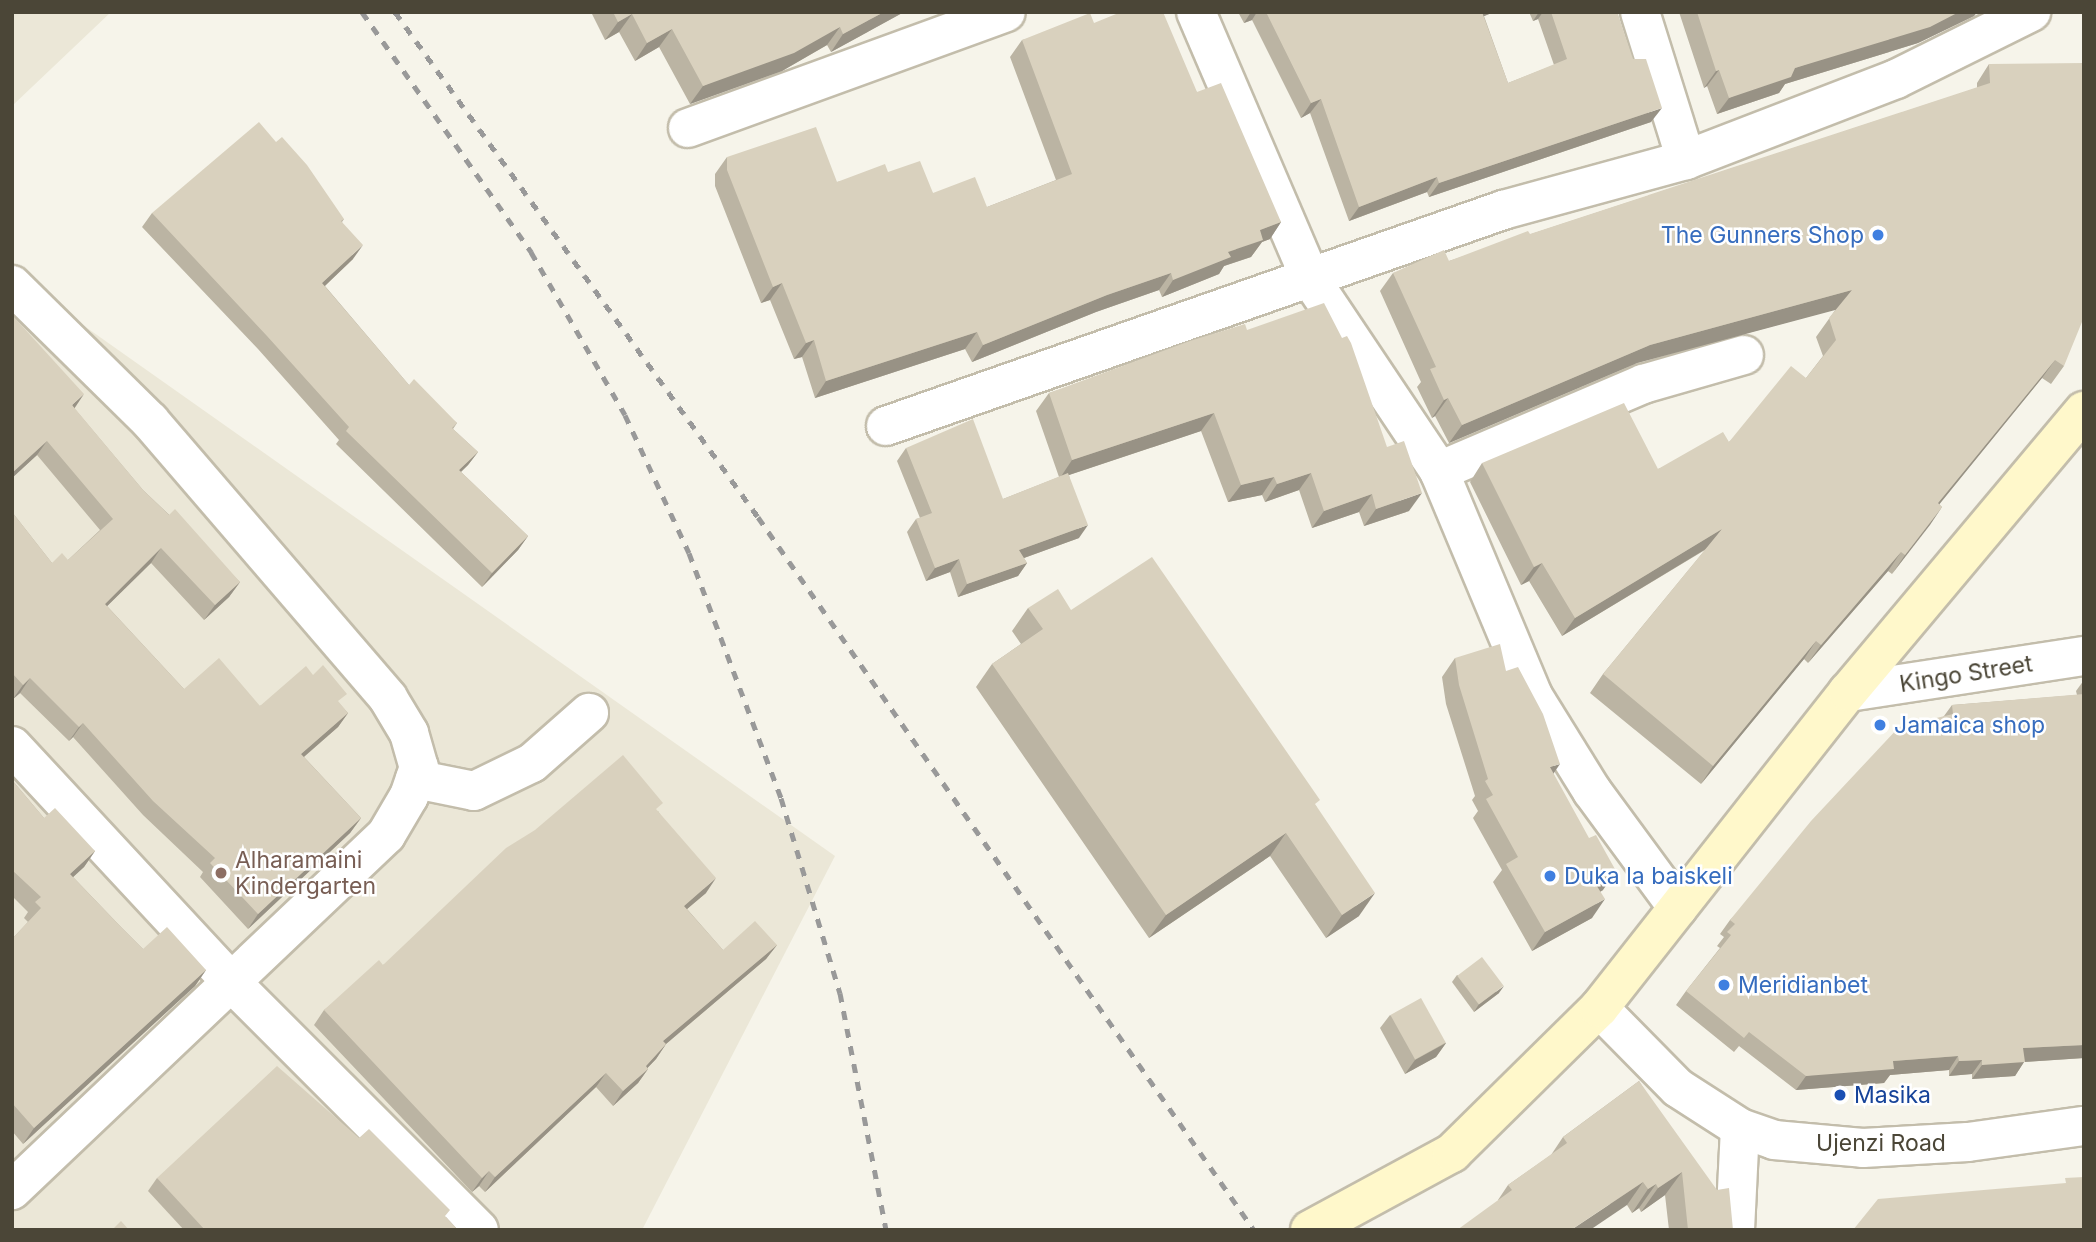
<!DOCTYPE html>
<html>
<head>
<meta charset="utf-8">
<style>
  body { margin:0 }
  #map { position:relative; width:2096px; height:1242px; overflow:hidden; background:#f6f4ea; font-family:Inter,sans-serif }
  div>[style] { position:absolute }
  .residential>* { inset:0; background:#ebe7d7 }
  .roads { filter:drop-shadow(2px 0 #c3bdab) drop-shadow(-2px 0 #c3bdab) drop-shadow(0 2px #c3bdab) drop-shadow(0 -2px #c3bdab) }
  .minor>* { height:38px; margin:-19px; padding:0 19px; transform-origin:19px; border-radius:19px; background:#fff }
  .tertiary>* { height:38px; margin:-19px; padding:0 19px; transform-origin:19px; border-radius:19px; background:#fff }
  .secondary>* { height:38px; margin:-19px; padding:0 19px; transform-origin:19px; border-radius:19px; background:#fff8cb }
  .rail>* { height:5px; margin-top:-2.5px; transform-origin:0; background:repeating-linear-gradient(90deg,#999 0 9px,transparent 0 18px) }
  .wall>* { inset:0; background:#bbb4a3 }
  .shaded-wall>* { inset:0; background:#989285 }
  .building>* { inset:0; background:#d9d1be; transform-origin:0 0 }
  .dots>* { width:19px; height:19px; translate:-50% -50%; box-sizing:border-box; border:4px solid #fff; border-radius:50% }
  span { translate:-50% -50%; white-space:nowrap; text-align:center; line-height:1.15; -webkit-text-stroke:5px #fff; paint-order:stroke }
  .shop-label { font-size:23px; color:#366cbe }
  .right { translate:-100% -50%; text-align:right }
  .left { translate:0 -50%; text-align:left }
  .street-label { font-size:23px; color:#4b4637 }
  .education-label { font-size:23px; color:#785e54 }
  .transit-label { font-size:23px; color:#164399 }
  .frame { position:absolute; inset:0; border:14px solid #4b4637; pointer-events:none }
</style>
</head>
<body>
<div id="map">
  <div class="residential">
    <div style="clip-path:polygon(12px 12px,111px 12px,12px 106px)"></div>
    <div style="clip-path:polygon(12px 275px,835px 856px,642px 1230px,12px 1230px)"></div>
  </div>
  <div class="roads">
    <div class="minor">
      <div style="left:1196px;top:12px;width:289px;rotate:66.8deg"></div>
      <div style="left:1310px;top:278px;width:232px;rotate:56.2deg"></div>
      <div style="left:1439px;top:471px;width:244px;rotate:67.3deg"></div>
      <div style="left:1533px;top:696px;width:112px;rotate:58.2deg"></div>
      <div style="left:1592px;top:791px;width:145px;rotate:53.7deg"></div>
      <div style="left:1640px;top:12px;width:155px;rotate:72.7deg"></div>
      <div style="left:688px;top:128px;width:338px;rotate:-20deg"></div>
      <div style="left:12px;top:285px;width:194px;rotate:44.6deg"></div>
      <div style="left:150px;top:421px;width:365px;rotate:49.3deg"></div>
      <div style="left:388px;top:698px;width:41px;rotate:59deg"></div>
      <div style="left:409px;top:733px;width:35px;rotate:74deg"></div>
      <div style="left:419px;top:767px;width:31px;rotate:109deg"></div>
      <div style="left:409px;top:796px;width:45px;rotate:120.5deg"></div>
      <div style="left:386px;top:835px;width:516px;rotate:136.49deg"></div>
      <div style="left:886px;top:426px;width:654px;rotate:-19.29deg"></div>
      <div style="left:1503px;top:210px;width:190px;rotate:-15.3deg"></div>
      <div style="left:1686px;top:160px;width:225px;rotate:-21.1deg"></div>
      <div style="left:1896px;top:79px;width:151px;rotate:-26.4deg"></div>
      <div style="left:1439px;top:471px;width:222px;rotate:-23.1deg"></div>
      <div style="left:1643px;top:384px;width:105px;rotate:-16deg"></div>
      <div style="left:1848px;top:692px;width:239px;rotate:-8.7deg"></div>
      <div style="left:12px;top:746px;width:323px;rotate:47.1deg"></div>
      <div style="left:232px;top:983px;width:349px;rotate:45deg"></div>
      <div style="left:415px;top:779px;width:60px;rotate:11.5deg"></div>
      <div style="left:474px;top:791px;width:64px;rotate:-25.8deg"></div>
      <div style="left:532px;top:763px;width:76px;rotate:-41.3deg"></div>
      <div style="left:1735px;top:1230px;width:102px;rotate:-87.2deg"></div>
    </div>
    <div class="tertiary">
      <div style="left:1599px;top:1008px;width:112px;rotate:45.4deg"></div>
      <div style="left:1678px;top:1088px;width:74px;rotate:32.8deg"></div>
      <div style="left:1740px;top:1128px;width:36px;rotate:19deg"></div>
      <div style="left:1774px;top:1140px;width:89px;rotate:5.1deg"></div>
      <div style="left:1863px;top:1148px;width:105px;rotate:-3.3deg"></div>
      <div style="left:1968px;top:1142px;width:117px;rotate:-7.9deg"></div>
    </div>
    <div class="secondary">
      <div style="left:1310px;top:1230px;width:162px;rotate:-28.5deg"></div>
      <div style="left:1452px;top:1153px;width:206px;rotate:-44.6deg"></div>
      <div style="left:1599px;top:1008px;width:402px;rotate:-51.8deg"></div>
      <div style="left:1848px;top:692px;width:367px;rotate:-50deg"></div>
    </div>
  </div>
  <div class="rail">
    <div style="left:362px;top:12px;width:294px;rotate:54.8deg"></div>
    <div style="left:531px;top:252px;width:188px;rotate:60deg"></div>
    <div style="left:625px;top:415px;width:152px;rotate:65.1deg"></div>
    <div style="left:689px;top:553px;width:262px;rotate:69.4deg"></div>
    <div style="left:781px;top:798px;width:204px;rotate:73.2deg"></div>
    <div style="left:840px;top:993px;width:241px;rotate:79deg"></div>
    <div style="left:395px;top:12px;width:622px;rotate:54.29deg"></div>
    <div style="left:758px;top:517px;width:869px;rotate:55.18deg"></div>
  </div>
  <div class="wall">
    <div style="clip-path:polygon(591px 12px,904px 12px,831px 52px,827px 45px,782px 71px,690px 104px,659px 47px,635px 61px,619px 32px,605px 40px)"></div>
    <div style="clip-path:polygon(1238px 12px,1494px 12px,1484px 16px,1508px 83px,1554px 65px,1538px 19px,1533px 21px,1529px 12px,1617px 12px,1651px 122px,1429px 197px,1427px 192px,1349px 221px,1310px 113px,1301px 118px,1252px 20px,1244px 23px)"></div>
    <div style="clip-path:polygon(1679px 12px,1977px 12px,1974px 16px,1918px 43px,1785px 84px,1779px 93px,1717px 114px,1707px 86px,1704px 88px)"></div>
    <div style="clip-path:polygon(1094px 23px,1197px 92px,1281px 222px,1270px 239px,1262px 242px,1251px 257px,1224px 266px,1219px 274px,1162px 297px,1159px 290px,1096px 312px,972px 362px,965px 349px,815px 398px,802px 357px,794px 359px,770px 300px,761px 303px,715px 186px,715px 174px,727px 157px,837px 182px,888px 172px,933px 193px,987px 207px,1056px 180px,1010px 57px,1022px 40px)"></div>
    <div style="clip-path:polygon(1989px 64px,2064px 366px,2051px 384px,2042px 378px,1939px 504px,1942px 507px,1892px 574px,1888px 571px,1808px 663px,1804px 659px,1701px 784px,1590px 693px,1603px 674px,1705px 550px,1562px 636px,1529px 581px,1521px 585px,1470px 482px,1482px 463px,1658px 469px,1729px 442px,1806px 378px,1823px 356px,1816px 337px,1836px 309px,1637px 363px,1449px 443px,1435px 416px,1432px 418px,1417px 387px,1421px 382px,1380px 291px,1393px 273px,1449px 261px,1977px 88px,1977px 83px)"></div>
    <div style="clip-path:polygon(152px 213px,344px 219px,342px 222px,353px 259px,325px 286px,409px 385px,457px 423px,453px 429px,478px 452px,468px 465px,461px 472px,528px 536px,518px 550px,482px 587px,336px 444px,339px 440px,258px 349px,142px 227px)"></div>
    <div style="clip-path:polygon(12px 315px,74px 408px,143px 490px,240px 582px,229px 597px,204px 620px,151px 563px,107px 606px,184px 689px,260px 706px,313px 675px,348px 713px,338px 727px,304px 757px,361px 818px,350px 833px,248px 929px,200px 877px,203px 872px,143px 815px,73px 737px,69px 741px,20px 693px,13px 699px,12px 698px,12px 512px,52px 563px,68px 560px,100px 530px,37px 455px,12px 478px)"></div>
    <div style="clip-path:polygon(1247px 330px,1409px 511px,1364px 526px,1359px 512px,1312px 528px,1299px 490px,1265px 502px,1262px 495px,1228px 502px,1201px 431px,1069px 475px,1079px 538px,1024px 558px,1027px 563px,1018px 576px,958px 597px,950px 572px,926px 581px,907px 532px,916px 519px,920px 518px,897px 461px,906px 448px,1003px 499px,1059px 477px,1036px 411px,1049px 393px)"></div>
    <div style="clip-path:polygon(1028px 608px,1071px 610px,1316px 806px,1359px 916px,1326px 938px,1270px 856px,1149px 938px,976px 687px,992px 664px,1021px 644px,1012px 631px)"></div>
    <div style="clip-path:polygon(1455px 658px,1506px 671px,1553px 773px,1603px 890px,1600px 892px,1592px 918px,1532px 951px,1493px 882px,1502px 870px,1473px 818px,1478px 811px,1472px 800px,1475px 796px,1446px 704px,1442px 677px)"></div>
    <div style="clip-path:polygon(2084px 680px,2084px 1058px,2024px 1062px,2015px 1076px,1972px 1079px,1972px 1074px,1949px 1076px,1949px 1070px,1890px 1075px,1884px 1083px,1796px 1090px,1739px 1046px,1734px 1052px,1676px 1005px,1686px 991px,1720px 948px,1717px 946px,1724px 937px,1720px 934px,1730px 920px,1944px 716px,1952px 705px,2077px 695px,2076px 691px)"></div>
    <div style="clip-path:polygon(12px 780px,44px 818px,95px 851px,84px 867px,73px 877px,121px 927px,143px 949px,206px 970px,195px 986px,23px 1144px,12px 1131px,12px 939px,28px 922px,24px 918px,28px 912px,12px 896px)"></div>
    <div style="clip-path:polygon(658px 811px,706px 893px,687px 909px,723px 950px,777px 945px,766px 959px,666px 1044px,656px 1059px,647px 1068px,648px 1069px,638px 1083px,613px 1106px,596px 1087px,485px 1192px,479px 1186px,472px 1192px,314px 1025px,324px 1010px,383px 965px)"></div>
    <div style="clip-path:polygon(1457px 975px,1499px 993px,1474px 1012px,1452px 982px)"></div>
    <div style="clip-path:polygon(1390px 1015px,1446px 1043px,1436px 1057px,1405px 1074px,1380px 1028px)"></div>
    <div style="clip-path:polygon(1639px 1081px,1733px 1230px,1669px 1230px,1665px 1195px,1641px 1212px,1639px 1208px,1632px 1213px,1627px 1205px,1498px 1200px,1508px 1185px,1551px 1155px,1563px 1137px)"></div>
    <div style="clip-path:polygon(157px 1178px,446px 1217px,458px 1230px,184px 1230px,148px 1191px)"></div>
  </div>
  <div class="shaded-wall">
    <div style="clip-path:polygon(884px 12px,904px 12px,831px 52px,843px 34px)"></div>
    <div style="clip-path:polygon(1251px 12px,1257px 12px,1252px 20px,1244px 23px)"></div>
    <div style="clip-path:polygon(1477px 12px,1494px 12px,1470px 22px)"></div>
    <div style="clip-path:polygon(1539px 12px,1543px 12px,1538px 19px,1533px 21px)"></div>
    <div style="clip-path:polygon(1959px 12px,1977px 12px,1974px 16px,1918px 43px,1785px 84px,1779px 93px,1717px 114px,1729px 98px,1795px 68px)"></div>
    <div style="clip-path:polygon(632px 14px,619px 32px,605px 40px,618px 22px)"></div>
    <div style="clip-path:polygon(840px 27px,827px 45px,782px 71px,690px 104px,703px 86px)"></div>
    <div style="clip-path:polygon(672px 29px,659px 47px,635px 61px,647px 43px)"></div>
    <div style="clip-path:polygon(1719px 70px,1707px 86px,1704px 88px,1716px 71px)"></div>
    <div style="clip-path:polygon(1321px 99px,1310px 113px,1301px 118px,1311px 103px)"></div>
    <div style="clip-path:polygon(1662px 108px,1651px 122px,1429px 197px,1439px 183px)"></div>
    <div style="clip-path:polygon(1437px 177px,1427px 192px,1349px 221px,1359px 207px)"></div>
    <div style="clip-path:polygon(1281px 222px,1270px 239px,1262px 242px,1251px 257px,1224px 266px,1219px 274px,1162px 297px,1173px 280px,1260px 230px)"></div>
    <div style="clip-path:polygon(363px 245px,353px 259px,313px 297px,322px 283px)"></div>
    <div style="clip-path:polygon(1171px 273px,1159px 290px,1096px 312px,972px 362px,983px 345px,1107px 295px)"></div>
    <div style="clip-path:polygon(782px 283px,770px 300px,761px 303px,773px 287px)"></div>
    <div style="clip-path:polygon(1852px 290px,1839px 309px,1637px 363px,1449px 443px,1462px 425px,1650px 345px)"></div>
    <div style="clip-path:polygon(977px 332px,965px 349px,815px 398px,826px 381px)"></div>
    <div style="clip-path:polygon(814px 340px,802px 357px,794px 359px,806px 343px)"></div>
    <div style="clip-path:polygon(2055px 360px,2042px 378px,1925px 522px,1938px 503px)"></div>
    <div style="clip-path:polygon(84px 394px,74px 409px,72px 405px)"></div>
    <div style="clip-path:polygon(1448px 398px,1435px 416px,1432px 418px,1444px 400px)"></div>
    <div style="clip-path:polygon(1214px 413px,1201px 431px,1060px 478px,1072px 460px)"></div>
    <div style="clip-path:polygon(47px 441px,37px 455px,12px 478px,12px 473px)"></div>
    <div style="clip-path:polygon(478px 452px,468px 465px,449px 483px,459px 470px)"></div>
    <div style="clip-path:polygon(1311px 473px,1299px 490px,1265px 502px,1277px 484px)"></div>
    <div style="clip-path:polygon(1274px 477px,1262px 495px,1228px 502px,1241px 485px)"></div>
    <div style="clip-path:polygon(1422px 493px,1409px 511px,1364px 526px,1376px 509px)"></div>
    <div style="clip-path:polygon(1372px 494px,1359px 512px,1312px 528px,1324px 511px)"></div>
    <div style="clip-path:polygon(1942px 507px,1930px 525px,1892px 574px,1905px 555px)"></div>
    <div style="clip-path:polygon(1088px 525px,1079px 538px,1010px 563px,1019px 550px)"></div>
    <div style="clip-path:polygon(1722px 529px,1709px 547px,1562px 636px,1575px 618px)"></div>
    <div style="clip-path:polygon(528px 536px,518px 550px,482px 587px,492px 573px)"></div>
    <div style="clip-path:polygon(161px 548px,151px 563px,95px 618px,105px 604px)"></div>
    <div style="clip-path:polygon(1901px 552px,1888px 571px,1808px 663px,1821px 645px)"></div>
    <div style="clip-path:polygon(959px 559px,950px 572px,926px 581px,935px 568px)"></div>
    <div style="clip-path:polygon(1027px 563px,1018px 576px,958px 597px,967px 584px)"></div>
    <div style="clip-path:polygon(1542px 563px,1529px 581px,1521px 585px,1534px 567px)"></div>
    <div style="clip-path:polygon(240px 582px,229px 597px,204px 620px,215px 605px)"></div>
    <div style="clip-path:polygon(1816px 641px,1804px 659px,1701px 784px,1713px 766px)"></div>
    <div style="clip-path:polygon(30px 678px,20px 693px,13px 699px,23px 685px)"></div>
    <div style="clip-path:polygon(348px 713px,338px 727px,291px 768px,301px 754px)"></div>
    <div style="clip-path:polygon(83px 723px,73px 737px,69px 741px,79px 727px)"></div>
    <div style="clip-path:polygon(1560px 764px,1547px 783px,1550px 767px)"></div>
    <div style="clip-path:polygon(361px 818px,350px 833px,248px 929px,258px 914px)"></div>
    <div style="clip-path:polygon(1286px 833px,1270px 856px,1149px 938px,1166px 915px)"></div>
    <div style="clip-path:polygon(95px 851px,84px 867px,59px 890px,70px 874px)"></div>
    <div style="clip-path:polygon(1616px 871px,1603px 890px,1582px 902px,1595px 883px)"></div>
    <div style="clip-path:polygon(716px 878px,706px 893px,674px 920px,684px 906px)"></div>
    <div style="clip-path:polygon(1375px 893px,1359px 916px,1326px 938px,1342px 915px)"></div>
    <div style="clip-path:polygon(1605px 899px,1592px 918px,1532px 951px,1545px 932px)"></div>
    <div style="clip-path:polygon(777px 945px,766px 959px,653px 1055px,663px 1041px)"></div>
    <div style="clip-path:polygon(206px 970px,195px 986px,23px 1144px,34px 1128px)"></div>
    <div style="clip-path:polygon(1504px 986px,1499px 993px,1474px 1012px,1479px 1004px)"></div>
    <div style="clip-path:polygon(1446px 1043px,1436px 1057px,1405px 1074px,1415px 1060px)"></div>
    <div style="clip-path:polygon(666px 1044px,656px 1059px,637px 1079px,648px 1069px,638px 1083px,613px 1106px,623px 1091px)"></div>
    <div style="clip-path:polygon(2084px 1045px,2084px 1058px,2024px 1062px,2015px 1076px,1972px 1079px,1982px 1065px,2023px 1048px)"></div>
    <div style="clip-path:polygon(1958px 1056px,1949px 1070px,1890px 1075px,1884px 1083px,1796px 1090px,1806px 1076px,1893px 1061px)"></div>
    <div style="clip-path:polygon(1982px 1060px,1972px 1074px,1949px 1076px,1959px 1061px)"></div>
    <div style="clip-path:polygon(606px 1073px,596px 1087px,485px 1192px,495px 1177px)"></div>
    <div style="clip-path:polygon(489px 1171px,479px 1186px,472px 1192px,482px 1178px)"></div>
    <div style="clip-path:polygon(1682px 1172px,1665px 1195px,1641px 1212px,1658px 1188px)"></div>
    <div style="clip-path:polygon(1643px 1182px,1627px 1205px,1590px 1230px,1571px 1230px)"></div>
    <div style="clip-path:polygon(1656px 1184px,1639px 1208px,1632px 1213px,1648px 1189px)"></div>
  </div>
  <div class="building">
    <div style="clip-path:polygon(613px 12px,884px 12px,843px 34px,840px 27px,794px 53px,703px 86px,672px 29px,647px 43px,632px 14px,618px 22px)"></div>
    <div style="clip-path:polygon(1121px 12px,1163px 12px,1197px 92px,1221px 83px,1281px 222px,1260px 230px,1263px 240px,1228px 252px,1231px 257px,1173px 280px,1171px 273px,1107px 295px,983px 345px,977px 332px,826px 381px,814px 340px,806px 343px,782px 283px,773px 287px,727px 170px,727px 157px,816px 127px,837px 182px,885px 164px,888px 172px,920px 161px,933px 193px,975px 177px,987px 207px,1072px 174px,1022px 40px,1090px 13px,1094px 23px)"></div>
    <div style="clip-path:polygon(1266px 12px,1482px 12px,1508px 83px,1567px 59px,1551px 12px,1617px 12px,1633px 59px,1646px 59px,1662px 108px,1439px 183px,1437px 177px,1359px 207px,1321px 99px,1311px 103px)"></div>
    <div style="clip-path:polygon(1697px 12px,1959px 12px,1930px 27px,1795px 68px,1791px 77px,1729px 98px,1719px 70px,1716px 71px)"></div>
    <div style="clip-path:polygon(2084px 63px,2084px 317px,2064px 366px,2055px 360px,1938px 503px,1942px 507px,1905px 555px,1901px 552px,1821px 645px,1816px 641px,1713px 766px,1603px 674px,1722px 529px,1575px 618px,1542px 563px,1534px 567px,1482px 463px,1624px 403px,1658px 469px,1723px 432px,1729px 442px,1791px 366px,1806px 378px,1836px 340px,1829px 318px,1852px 290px,1650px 345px,1462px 425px,1448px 398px,1444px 400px,1430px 369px,1436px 367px,1393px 273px,1444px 250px,1449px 261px,1528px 231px,1530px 234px,1990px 83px,1989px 64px)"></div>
    <div style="clip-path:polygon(259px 122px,276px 142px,282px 137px,307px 165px,344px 219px,341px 221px,363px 245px,322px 283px,409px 385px,414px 379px,457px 423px,452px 428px,478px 452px,459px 470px,528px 536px,492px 573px,346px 431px,349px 427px,267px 336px,152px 213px)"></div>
    <div style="clip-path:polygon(1324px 303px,1342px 338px,1347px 336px,1351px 343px,1387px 447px,1404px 441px,1422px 493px,1376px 509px,1372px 494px,1324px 511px,1311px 473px,1277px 484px,1274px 477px,1241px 485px,1214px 413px,1072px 460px,1049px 393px,1190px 341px,1245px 324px,1247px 330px)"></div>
    <div style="clip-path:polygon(12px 315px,84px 394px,72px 405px,143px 490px,169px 515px,175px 509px,240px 582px,215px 605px,161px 548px,105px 604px,184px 689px,219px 658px,260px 706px,306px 666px,313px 675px,323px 665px,347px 694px,338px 701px,348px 713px,301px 754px,361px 818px,258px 914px,210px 863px,215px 858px,153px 801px,83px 723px,79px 727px,30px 678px,23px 685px,12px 673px,12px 512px,52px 563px,62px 553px,68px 560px,113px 519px,47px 441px,12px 473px)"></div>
    <div style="clip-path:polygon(973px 419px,1003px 499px,1068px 473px,1088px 525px,1019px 550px,1027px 563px,967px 584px,959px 559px,935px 568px,916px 519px,932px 513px,906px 448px)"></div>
    <div style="clip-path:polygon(1152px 557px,1320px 800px,1315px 804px,1375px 893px,1342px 915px,1286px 833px,1166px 915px,992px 664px,1043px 629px,1028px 608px,1058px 589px,1071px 610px)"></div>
    <div style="clip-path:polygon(1500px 644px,1506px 671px,1518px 667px,1543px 714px,1560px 764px,1550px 767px,1589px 838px,1596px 835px,1616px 871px,1595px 883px,1605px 899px,1545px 932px,1506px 864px,1518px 857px,1486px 799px,1493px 795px,1485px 781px,1488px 779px,1459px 685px,1455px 658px)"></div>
    <div style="clip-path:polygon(2084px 694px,2084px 1045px,2023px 1048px,2025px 1062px,1982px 1065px,1982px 1060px,1959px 1061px,1958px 1056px,1893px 1061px,1894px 1069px,1806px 1076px,1749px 1032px,1744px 1038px,1686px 991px,1731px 935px,1727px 932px,1735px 924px,1730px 920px,1811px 821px,1899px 727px,1953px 714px,1952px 705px)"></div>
    <div style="clip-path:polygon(623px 755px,663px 803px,656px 809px,716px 878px,684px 906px,723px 950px,755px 921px,777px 945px,663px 1041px,666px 1044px,646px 1066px,648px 1069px,623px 1091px,606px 1073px,495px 1177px,489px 1171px,482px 1178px,324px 1010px,379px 960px,383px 965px,506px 848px,535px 830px)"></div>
    <div style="clip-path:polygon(12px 780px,44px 818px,55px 808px,95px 851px,70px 874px,121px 927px,143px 949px,167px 927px,206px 970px,34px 1128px,12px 1103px,12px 939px,41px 908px,35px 902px,41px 897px,12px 870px)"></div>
    <div style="left:1482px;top:957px;width:36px;height:31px;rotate:53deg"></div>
    <div style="left:1421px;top:998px;width:51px;height:35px;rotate:61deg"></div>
    <div style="clip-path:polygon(277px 1066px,359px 1138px,369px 1129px,450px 1210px,445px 1216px,458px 1230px,205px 1230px,157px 1178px)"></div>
    <div style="clip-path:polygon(1639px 1081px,1717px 1190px,1729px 1188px,1733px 1230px,1688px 1230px,1682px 1172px,1658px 1188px,1656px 1184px,1648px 1189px,1643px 1182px,1571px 1230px,1457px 1230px,1512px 1190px,1508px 1185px,1567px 1143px,1563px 1137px)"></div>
    <div style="clip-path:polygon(2084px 1177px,2084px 1230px,1853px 1230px,1878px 1199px,2066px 1183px,2065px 1178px)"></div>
    <div style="clip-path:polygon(121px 1221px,129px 1230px,112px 1230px)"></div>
  </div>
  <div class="dots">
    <div style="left:1878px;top:235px;background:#3f7fe0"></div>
    <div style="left:1880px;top:725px;background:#3f7fe0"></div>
    <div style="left:221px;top:873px;background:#8d6e63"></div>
    <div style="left:1550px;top:876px;background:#3f7fe0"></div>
    <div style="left:1724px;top:985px;background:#3f7fe0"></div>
    <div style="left:1840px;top:1095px;background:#1a4fb4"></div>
  </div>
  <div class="shop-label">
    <span class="right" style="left:1864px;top:235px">The Gunners Shop</span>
    <span class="left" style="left:1894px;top:725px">Jamaica shop</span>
    <span class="left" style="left:1564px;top:876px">Duka la baiskeli</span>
    <span class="left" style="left:1738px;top:985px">Meridianbet</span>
  </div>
  <div class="street-label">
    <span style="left:1966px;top:674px;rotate:-9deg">Kingo Street</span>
    <span style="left:1881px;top:1143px">Ujenzi Road</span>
  </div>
  <div class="education-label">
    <span class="left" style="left:235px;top:873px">Alharamaini<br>Kindergarten</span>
  </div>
  <div class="transit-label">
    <span class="left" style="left:1854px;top:1095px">Masika</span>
  </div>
  <div class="frame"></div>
</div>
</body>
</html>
